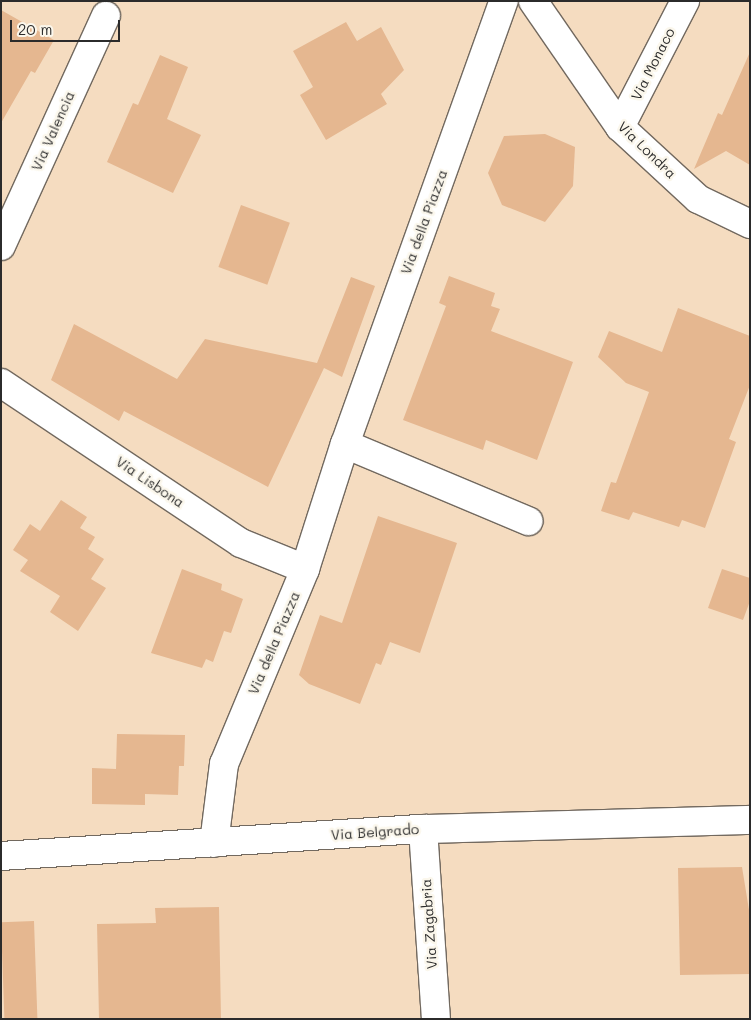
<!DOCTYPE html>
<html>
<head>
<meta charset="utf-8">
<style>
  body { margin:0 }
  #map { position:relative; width:751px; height:1020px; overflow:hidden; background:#f5dcc0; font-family:Mali,sans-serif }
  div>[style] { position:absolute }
  .building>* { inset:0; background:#e5b790; transform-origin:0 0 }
  .roads { filter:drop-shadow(1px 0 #72695f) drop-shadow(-1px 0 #72695f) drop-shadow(0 1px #72695f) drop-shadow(0 -1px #72695f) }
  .minor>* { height:28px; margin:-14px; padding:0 14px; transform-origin:14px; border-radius:14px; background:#fff }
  span { translate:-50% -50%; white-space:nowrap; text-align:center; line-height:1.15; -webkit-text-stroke:5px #fbf7ec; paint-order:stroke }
  .street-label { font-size:14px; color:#2b2b2b }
  .frame { position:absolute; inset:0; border:2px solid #2b2b2b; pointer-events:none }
  .scale { position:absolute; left:10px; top:20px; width:110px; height:22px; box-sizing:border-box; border:2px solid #2b2b2b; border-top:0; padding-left:6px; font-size:15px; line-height:18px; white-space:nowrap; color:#2b2b2b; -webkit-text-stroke:4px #fbf7ec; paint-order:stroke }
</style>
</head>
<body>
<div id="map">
  <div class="building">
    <div style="clip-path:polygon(1px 10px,54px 40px,35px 73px,31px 71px,1px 123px)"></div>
    <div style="clip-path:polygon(346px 22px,357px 41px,381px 27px,404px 70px,381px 94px,387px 104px,326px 140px,300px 95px,313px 87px,293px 51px)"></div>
    <div style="clip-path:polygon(750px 52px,750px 165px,726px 151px,694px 169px,718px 113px,722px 115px)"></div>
    <div style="clip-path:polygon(160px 55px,188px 67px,167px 119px,201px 135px,173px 193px,107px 162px,133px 103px,138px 105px)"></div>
    <div style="clip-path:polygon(545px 134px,575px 147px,573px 186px,545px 222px,502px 205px,488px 173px,504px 136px)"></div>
    <div style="left:241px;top:205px;width:52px;height:66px;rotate:20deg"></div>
    <div style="clip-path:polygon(449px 276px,495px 293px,491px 306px,500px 309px,491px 331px,573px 362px,537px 460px,486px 440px,483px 450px,403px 420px,446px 306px,439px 303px)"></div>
    <div style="clip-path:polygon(351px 277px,375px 286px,342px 377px,324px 368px,268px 487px,124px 411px,119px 421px,51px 380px,74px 324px,177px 379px,205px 339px,317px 363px)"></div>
    <div style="clip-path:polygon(678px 308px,750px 336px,750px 385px,729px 439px,736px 442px,705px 528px,682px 520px,679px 527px,633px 512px,629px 520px,601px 511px,611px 482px,616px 483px,649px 392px,626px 383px,598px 357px,609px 331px,662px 352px)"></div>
    <div style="clip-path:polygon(61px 500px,87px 517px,80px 528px,95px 537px,88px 549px,104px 559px,91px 579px,106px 588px,78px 631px,50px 612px,60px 596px,20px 571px,28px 560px,13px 550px,30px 524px,40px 531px)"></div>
    <div style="clip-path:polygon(378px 516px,457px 543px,420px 653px,390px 642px,381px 665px,376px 663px,360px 704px,309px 684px,299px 675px,320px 615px,342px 623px)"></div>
    <div style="clip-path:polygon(182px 569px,222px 584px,221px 590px,243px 599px,231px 633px,224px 631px,213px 662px,206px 659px,202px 668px,151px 653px)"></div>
    <div style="clip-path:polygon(722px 569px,750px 578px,750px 601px,743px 620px,708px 608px)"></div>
    <div style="clip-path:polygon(117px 734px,185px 735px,184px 766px,179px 766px,178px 795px,145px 794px,145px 805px,92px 804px,92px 768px,116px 769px)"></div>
    <div style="clip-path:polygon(742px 867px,750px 916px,750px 974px,680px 975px,678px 868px)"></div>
    <div style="clip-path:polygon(219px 907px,221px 1019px,99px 1019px,97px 924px,156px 923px,155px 908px)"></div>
    <div style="left:34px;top:921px;width:98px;height:33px;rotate:88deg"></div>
  </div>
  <div class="roads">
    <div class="minor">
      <div style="left:533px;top:1px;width:153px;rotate:55.4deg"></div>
      <div style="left:620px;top:127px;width:106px;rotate:42.7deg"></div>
      <div style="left:698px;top:199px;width:58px;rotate:25.7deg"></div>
      <div style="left:620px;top:127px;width:142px;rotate:-62.7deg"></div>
      <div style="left:1px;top:246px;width:253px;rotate:-65.5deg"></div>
      <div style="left:1px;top:383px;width:288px;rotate:33.7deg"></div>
      <div style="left:241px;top:543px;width:69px;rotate:22.1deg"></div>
      <div style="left:345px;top:444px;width:199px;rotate:22.8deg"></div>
      <div style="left:423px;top:829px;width:190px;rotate:86.1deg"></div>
      <div style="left:214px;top:843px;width:80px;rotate:-82.8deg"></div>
      <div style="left:224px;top:764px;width:211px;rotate:-67.4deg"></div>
      <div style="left:305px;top:569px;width:131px;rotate:-72.3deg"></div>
      <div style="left:345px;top:444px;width:471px;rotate:-70.3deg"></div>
      <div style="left:1px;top:856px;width:423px;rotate:-3.7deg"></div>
      <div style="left:423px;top:829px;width:327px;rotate:-1.6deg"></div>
    </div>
  </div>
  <div class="street-label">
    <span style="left:653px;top:64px;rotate:-63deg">Via Monaco</span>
    <span style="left:53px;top:131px;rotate:-66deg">Via Valencia</span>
    <span style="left:647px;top:150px;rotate:44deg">Via Londra</span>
    <span style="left:424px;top:222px;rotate:-70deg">Via della Piazza</span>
    <span style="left:150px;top:482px;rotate:34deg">Via Lisbona</span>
    <span style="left:274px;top:643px;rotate:-67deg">Via della Piazza</span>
    <span style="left:375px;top:832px;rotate:-4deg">Via Belgrado</span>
    <span style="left:429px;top:924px;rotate:-94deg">Via Zagabria</span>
  </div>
  <div class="frame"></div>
  <div class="scale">20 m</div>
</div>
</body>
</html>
